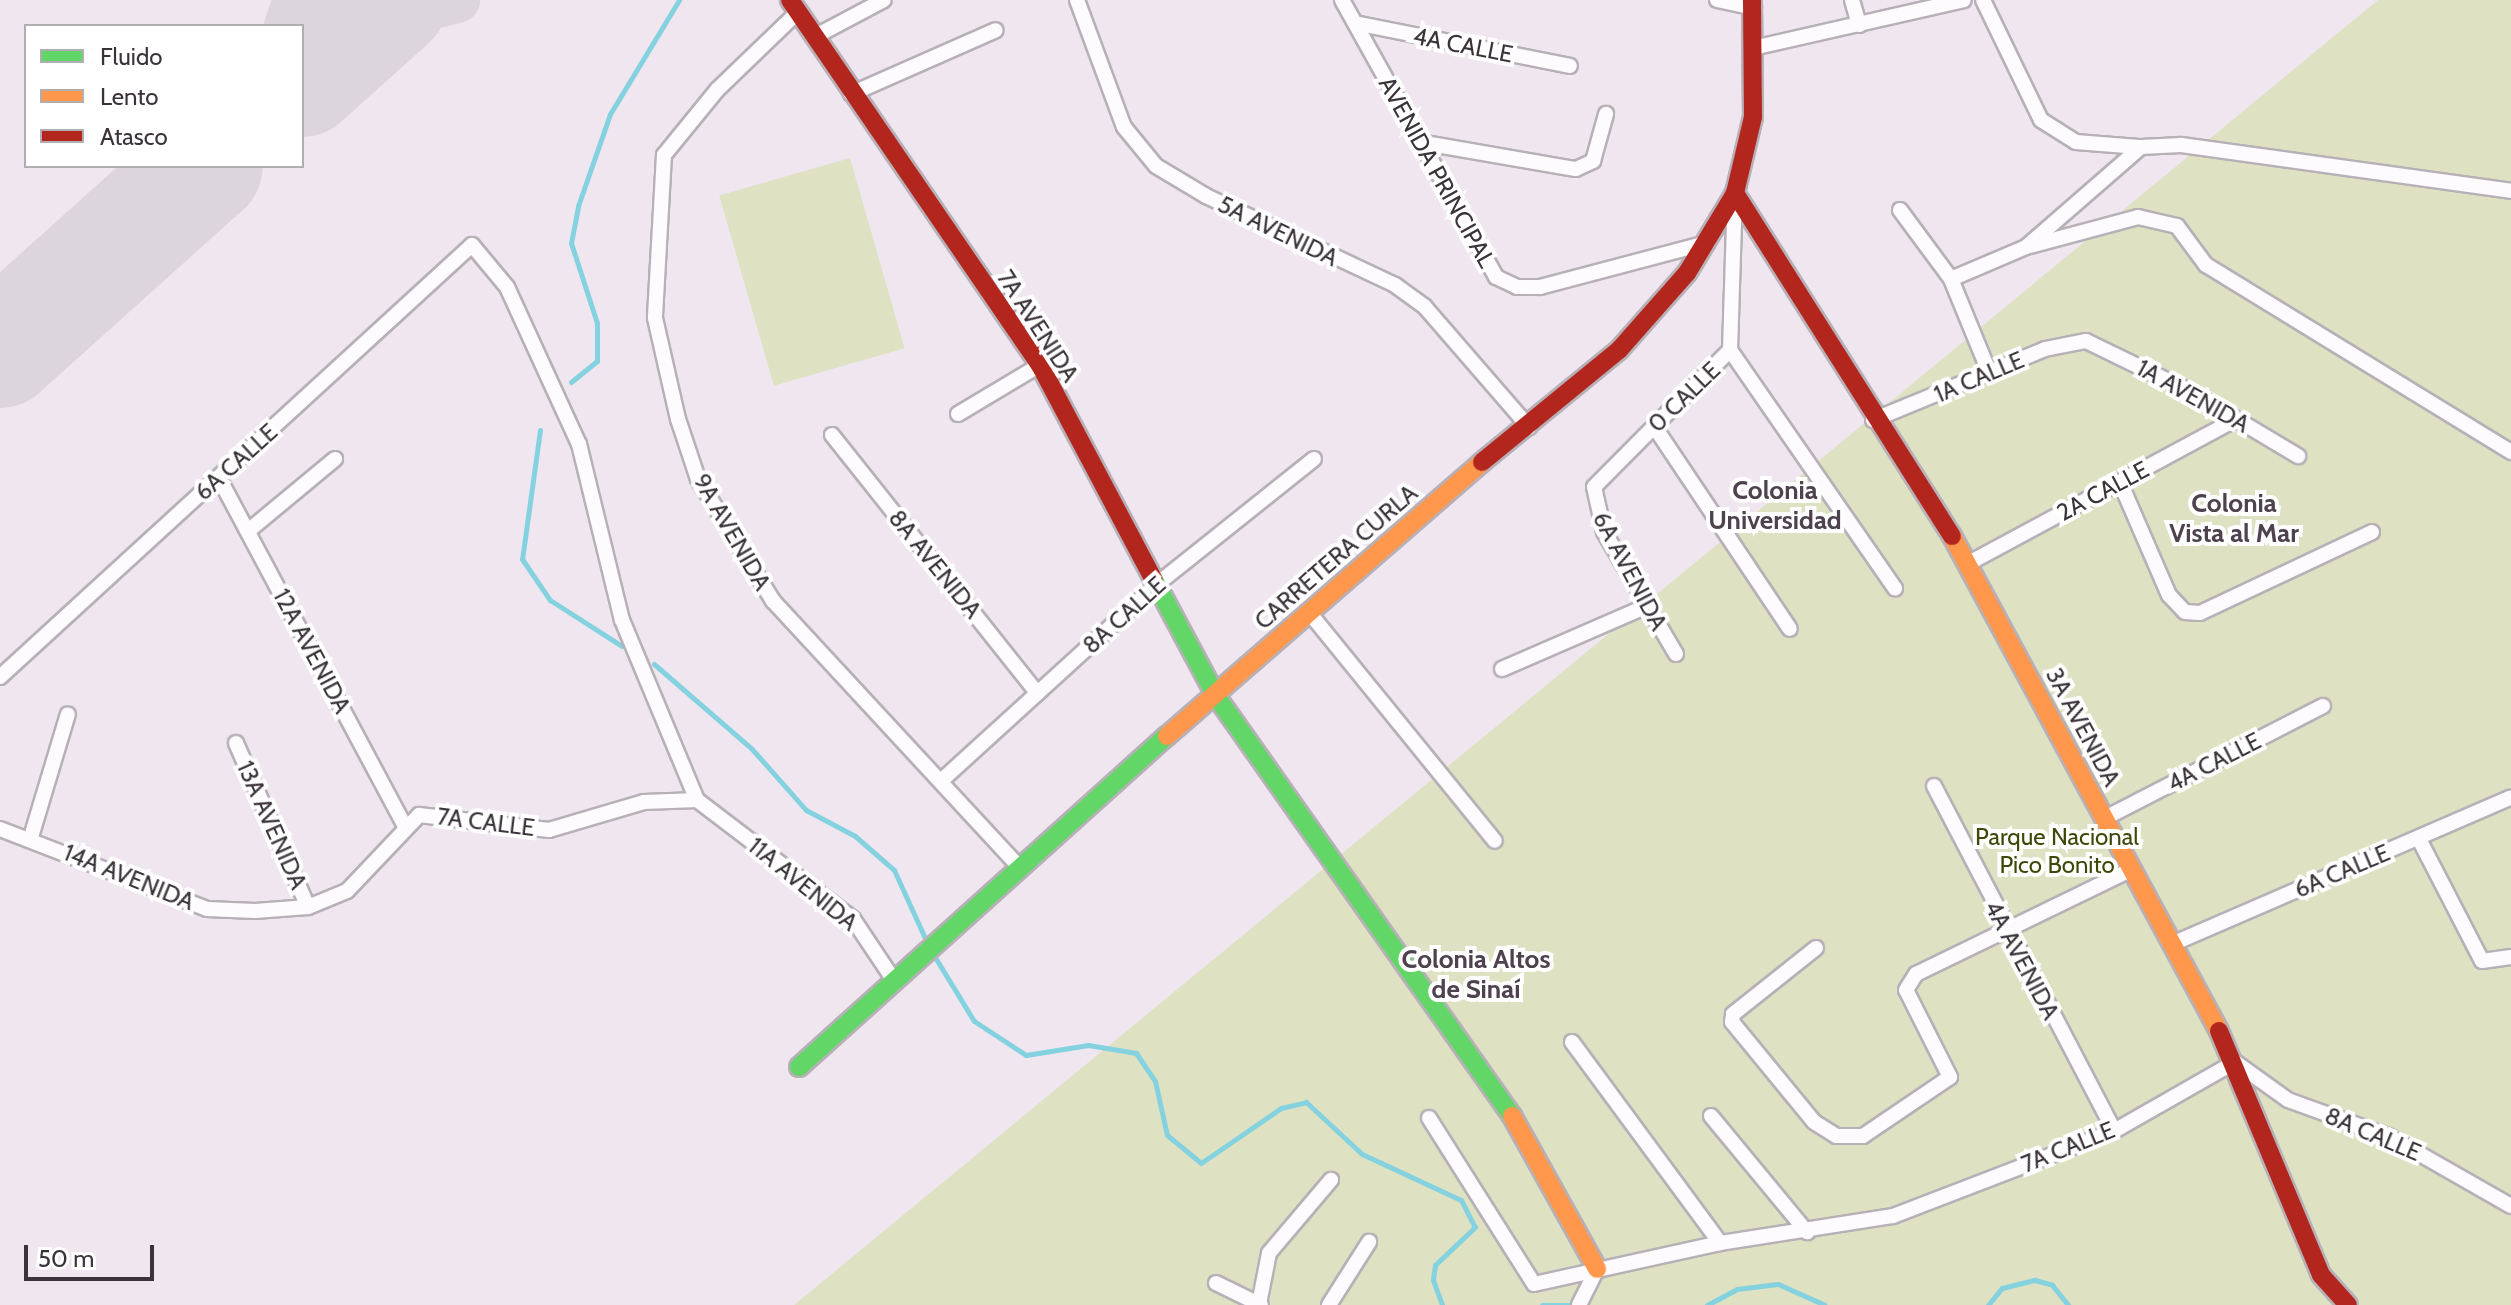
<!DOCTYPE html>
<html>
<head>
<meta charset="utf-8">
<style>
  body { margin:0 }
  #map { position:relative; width:2511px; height:1305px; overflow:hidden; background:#f0e6f0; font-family:Cabin,sans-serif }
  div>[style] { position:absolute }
  .green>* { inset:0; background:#dee1c2; transform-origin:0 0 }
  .stream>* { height:5px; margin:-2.5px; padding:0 2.5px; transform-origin:2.5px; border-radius:2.5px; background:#84d2df }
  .taxiway>* { height:46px; margin:-23px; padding:0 23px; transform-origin:23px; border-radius:23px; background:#dcd5dc }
  .runway>* { height:116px; margin:-58px; padding:0 58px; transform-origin:58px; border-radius:58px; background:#dcd5dc }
  .roads { filter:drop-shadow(2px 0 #b7b1b7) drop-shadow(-2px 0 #b7b1b7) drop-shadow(0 2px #b7b1b7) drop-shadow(0 -2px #b7b1b7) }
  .street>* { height:14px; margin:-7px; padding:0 7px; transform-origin:7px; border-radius:7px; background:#fdfbfd }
  .fast>* { height:18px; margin:-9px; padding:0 9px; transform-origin:9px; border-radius:9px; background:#63d668 }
  .slow>* { height:18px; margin:-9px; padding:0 9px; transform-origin:9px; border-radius:9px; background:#ff974d }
  .jam>* { height:18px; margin:-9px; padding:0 9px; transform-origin:9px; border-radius:9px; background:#b3261e }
  span { translate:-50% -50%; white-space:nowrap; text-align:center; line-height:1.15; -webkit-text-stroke:8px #fff; paint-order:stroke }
  .street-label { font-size:24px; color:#3a343a }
  .park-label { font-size:24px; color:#3f4709 }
  .neighbourhood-label { font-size:26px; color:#4f424f; font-weight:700 }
  .legend { position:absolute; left:24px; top:24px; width:280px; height:144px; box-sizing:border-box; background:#fff; border:2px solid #b0aeb0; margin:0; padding:10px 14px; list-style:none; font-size:24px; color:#3a343a }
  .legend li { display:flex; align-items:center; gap:16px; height:40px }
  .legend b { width:40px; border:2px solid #b0aeb0 }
  .scale { position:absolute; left:24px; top:1245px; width:130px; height:36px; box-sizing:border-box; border:4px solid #3a343a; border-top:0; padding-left:10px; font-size:24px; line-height:28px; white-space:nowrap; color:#3a343a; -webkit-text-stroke:6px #fff; paint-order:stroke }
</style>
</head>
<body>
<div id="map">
  <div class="green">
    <div style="clip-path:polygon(2378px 0,2511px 0,2511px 1305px,794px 1305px)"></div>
    <div style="left:850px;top:158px;width:198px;height:136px;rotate:74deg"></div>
  </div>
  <div class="stream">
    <div style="left:571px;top:382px;width:33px;rotate:-39deg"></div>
    <div style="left:597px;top:361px;width:38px;rotate:-90deg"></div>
    <div style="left:597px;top:323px;width:84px;rotate:-108deg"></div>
    <div style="left:571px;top:243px;width:38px;rotate:-79deg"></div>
    <div style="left:578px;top:206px;width:97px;rotate:-70.8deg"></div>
    <div style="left:610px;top:114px;width:133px;rotate:-58.8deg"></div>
    <div style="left:540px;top:430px;width:130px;rotate:97.9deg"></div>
    <div style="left:522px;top:559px;width:50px;rotate:55.7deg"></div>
    <div style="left:550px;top:600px;width:85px;rotate:32.6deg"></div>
    <div style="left:654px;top:664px;width:128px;rotate:40.9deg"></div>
    <div style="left:751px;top:748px;width:83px;rotate:48.4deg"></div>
    <div style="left:806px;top:810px;width:55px;rotate:28deg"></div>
    <div style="left:855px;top:836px;width:52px;rotate:41.1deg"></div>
    <div style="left:894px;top:870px;width:87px;rotate:65.5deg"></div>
    <div style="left:930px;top:949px;width:84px;rotate:58.6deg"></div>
    <div style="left:974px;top:1021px;width:62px;rotate:33.2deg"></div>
    <div style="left:1026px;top:1055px;width:63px;rotate:-9.2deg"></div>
    <div style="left:1088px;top:1045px;width:49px;rotate:9.5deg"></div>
    <div style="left:1136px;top:1053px;width:34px;rotate:56deg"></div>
    <div style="left:1155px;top:1081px;width:55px;rotate:77.5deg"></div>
    <div style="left:1167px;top:1135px;width:44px;rotate:39.5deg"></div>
    <div style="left:1201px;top:1163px;width:97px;rotate:-34.5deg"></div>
    <div style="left:1281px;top:1108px;width:26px;rotate:-13deg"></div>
    <div style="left:1306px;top:1102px;width:76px;rotate:42.9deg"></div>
    <div style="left:1362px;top:1154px;width:109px;rotate:24.9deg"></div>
    <div style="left:1461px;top:1200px;width:30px;rotate:63deg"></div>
    <div style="left:1475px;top:1227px;width:55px;rotate:136.5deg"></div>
    <div style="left:1435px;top:1265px;width:15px;rotate:98deg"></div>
    <div style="left:1433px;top:1280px;width:27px;rotate:70deg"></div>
    <div style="left:1542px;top:1305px;width:33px"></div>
    <div style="left:1707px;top:1305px;width:34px;rotate:-28deg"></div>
    <div style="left:1737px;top:1289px;width:41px;rotate:-7deg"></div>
    <div style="left:1778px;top:1284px;width:51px;rotate:24.1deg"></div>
    <div style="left:1988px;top:1305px;width:22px;rotate:-51deg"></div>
    <div style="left:2002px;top:1288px;width:34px;rotate:-14deg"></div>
    <div style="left:2035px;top:1280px;width:18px;rotate:16deg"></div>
    <div style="left:2052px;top:1285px;width:26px;rotate:51deg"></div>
  </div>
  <div class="taxiway">
    <div style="left:365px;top:23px;width:95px;rotate:-14deg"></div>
    <div style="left:287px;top:26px;width:28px;rotate:-71deg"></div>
  </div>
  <div class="runway">
    <div style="left:302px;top:79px;width:118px;rotate:-41.9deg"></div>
    <div style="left:0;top:350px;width:275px;rotate:-41.9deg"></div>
  </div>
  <div class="roads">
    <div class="street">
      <div style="left:1077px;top:0;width:135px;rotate:69.7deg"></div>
      <div style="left:1124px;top:127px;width:50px;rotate:50.6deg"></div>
      <div style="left:1156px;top:166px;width:58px;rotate:31deg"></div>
      <div style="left:1206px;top:196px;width:209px;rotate:25.2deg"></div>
      <div style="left:1395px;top:285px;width:37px;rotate:36deg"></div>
      <div style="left:1425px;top:307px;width:159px;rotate:49.1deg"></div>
      <div style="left:1342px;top:0;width:317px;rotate:60.9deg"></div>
      <div style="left:1496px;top:277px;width:23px;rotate:25deg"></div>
      <div style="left:1517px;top:287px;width:23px"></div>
      <div style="left:1540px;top:287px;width:173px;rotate:-14.8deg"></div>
      <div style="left:1717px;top:0;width:38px;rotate:12deg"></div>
      <div style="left:1852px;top:0;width:26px;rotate:74deg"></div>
      <div style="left:1983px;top:0;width:133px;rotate:64.2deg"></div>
      <div style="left:2041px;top:120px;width:41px;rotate:32.2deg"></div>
      <div style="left:2076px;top:142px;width:63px;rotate:4.5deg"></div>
      <div style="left:798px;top:12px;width:112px;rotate:136.1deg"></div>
      <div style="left:717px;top:90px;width:84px;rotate:129.2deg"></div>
      <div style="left:664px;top:155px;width:163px;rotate:93.2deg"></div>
      <div style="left:655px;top:318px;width:104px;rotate:77.2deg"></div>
      <div style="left:678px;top:419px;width:63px;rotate:71.6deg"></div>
      <div style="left:698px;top:479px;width:143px;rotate:58.4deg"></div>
      <div style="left:773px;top:601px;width:365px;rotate:47.2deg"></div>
      <div style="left:1355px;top:23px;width:219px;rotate:11.3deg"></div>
      <div style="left:814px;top:37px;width:79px;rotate:-27.9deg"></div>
      <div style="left:1753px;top:48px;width:216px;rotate:-12.8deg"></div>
      <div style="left:851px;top:94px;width:158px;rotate:-23.8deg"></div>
      <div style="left:1419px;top:142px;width:159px;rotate:9.8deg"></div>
      <div style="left:1576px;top:169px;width:19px;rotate:-25deg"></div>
      <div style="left:1593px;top:161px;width:49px;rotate:-74.5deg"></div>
      <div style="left:1900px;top:210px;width:86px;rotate:53.5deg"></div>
      <div style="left:1951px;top:279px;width:103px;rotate:67.7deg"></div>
      <div style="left:2030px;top:246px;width:112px;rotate:-15deg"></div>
      <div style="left:2138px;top:217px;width:40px;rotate:13deg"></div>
      <div style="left:2177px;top:226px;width:49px;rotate:53.4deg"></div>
      <div style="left:2206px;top:265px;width:358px;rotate:31.5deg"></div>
      <div style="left:1951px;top:279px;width:82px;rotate:-23.1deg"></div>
      <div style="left:2026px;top:247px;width:152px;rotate:-41deg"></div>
      <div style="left:2141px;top:147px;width:40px;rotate:-2.9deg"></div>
      <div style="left:2181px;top:145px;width:333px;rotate:7.9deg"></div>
      <div style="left:1730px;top:350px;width:290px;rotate:55.3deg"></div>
      <div style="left:958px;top:414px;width:96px;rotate:-30.9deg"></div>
      <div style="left:1873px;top:420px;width:186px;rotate:-22.4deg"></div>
      <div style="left:2045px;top:349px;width:42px;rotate:-11deg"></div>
      <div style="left:2086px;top:341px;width:117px;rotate:25.9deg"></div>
      <div style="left:2191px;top:392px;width:125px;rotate:30.9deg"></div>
      <div style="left:1654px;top:426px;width:244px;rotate:56.2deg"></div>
      <div style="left:832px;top:435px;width:330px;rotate:51.5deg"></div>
      <div style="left:219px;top:478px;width:392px;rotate:61.9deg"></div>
      <div style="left:2120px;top:482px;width:123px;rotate:66.6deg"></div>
      <div style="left:2169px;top:595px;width:23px;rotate:47deg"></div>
      <div style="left:2185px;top:612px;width:15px;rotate:4deg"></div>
      <div style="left:2200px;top:613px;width:190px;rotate:-25.2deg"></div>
      <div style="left:248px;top:531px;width:113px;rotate:-39.6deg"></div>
      <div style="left:1969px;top:563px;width:303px;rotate:-28.3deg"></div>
      <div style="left:1308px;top:611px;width:296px;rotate:50.9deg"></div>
      <div style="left:1676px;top:654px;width:142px;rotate:-120.5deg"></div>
      <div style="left:1604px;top:532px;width:46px;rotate:-102.5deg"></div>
      <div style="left:1594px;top:487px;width:193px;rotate:-45.2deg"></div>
      <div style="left:1730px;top:350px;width:157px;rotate:-88.2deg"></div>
      <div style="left:1502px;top:669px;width:158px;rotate:-23.5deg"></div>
      <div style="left:0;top:677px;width:640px;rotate:-42.47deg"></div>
      <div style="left:472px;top:245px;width:55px;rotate:50.2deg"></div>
      <div style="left:507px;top:287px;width:173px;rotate:65.4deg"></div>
      <div style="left:579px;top:444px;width:181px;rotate:76.3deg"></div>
      <div style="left:622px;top:620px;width:195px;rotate:67.4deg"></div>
      <div style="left:236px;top:743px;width:179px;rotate:66.3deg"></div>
      <div style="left:942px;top:780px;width:290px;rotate:-42.3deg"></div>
      <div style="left:1156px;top:585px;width:202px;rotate:-38.6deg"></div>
      <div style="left:1934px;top:786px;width:389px;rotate:62.4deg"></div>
      <div style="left:697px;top:800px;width:196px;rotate:37.3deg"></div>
      <div style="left:853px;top:919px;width:76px;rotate:56.3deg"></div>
      <div style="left:2105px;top:818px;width:245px;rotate:-27.2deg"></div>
      <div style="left:0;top:829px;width:222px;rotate:21.1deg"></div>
      <div style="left:207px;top:909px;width:48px;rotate:2.4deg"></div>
      <div style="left:255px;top:911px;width:53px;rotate:-4.3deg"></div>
      <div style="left:308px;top:907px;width:42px;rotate:-22.3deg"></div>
      <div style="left:347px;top:891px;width:105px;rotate:-46.5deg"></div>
      <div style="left:419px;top:815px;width:131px;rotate:6.6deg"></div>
      <div style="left:549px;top:830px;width:99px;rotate:-16.4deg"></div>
      <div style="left:644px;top:802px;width:53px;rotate:-2.2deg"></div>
      <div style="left:31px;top:837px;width:128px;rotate:-73.3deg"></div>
      <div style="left:2419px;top:839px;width:137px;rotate:62.7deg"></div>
      <div style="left:2482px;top:961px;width:29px;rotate:-8deg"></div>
      <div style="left:2172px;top:944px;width:369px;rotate:-23.4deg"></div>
      <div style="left:1816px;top:948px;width:106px;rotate:141.5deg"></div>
      <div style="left:1733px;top:1014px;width:8px;rotate:97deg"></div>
      <div style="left:1732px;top:1022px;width:129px;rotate:50.6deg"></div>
      <div style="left:1814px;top:1122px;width:26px;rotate:32deg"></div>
      <div style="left:1836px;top:1136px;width:27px"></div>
      <div style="left:1863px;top:1136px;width:105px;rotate:-34.1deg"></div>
      <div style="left:1950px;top:1077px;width:97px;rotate:-116.8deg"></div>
      <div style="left:1906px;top:990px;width:19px;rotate:-58deg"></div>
      <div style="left:1916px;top:974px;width:240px;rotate:-25.9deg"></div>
      <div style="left:1572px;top:1042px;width:250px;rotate:53.6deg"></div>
      <div style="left:1711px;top:1116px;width:151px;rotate:50.4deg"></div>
      <div style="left:1429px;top:1118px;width:196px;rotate:57.7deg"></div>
      <div style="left:1534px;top:1284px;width:190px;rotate:-12.4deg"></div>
      <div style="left:1720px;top:1243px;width:175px;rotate:-8.9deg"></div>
      <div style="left:1893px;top:1216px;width:237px;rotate:-21deg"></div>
      <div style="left:2114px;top:1131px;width:139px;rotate:-29.7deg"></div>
      <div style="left:2235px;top:1062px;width:65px;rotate:35.6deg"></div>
      <div style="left:2288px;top:1100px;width:109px;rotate:19.9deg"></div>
      <div style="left:2390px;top:1137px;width:139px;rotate:29.7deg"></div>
      <div style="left:1216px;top:1283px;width:50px;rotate:26.1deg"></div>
      <div style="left:1259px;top:1304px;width:52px;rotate:-78.9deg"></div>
      <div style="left:1269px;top:1253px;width:96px;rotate:-49.7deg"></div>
      <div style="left:1329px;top:1305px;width:75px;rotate:-57.6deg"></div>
      <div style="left:1579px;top:1305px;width:40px;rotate:-63.4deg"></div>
    </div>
    <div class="fast">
      <div style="left:1154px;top:580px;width:132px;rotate:61.9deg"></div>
      <div style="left:1216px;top:696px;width:514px;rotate:54.83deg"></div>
      <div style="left:799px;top:1067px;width:495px;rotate:-42deg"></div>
    </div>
    <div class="slow">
      <div style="left:1952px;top:536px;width:562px;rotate:61.66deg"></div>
      <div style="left:1167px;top:736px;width:417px;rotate:-41deg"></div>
      <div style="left:1512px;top:1116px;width:175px;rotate:60.9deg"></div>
    </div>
    <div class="jam">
      <div style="left:790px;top:0;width:442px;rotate:55.6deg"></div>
      <div style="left:1040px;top:365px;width:243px;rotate:62.1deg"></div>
      <div style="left:1735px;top:193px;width:406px;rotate:57.7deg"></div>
      <div style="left:1482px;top:462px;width:177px;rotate:-39.3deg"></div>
      <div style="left:1619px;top:350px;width:103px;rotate:-48.6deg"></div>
      <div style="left:1687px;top:273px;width:93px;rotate:-59deg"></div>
      <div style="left:1735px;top:193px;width:78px;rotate:-76.7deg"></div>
      <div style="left:1753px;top:117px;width:117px;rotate:-90.5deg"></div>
      <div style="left:2219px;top:1031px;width:264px;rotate:67.3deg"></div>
      <div style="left:2321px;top:1275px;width:40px;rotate:48deg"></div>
    </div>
  </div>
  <div class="street-label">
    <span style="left:1463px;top:45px;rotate:11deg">4A CALLE</span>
    <span style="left:1437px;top:172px;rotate:61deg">AVENIDA PRINCIPAL</span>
    <span style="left:1278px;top:231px;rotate:26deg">5A AVENIDA</span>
    <span style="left:1038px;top:326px;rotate:57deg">7A AVENIDA</span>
    <span style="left:1979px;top:377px;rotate:-23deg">1A CALLE</span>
    <span style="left:2193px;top:396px;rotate:29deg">1A AVENIDA</span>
    <span style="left:1684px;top:397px;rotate:-44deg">0 CALLE</span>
    <span style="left:236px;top:462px;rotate:-42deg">6A CALLE</span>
    <span style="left:2103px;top:491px;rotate:-28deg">2A CALLE</span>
    <span style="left:732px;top:532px;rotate:60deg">9A AVENIDA</span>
    <span style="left:1336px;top:557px;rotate:-41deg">CARRETERA CURLA</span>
    <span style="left:935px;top:564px;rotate:51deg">8A AVENIDA</span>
    <span style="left:1630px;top:571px;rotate:62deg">6A AVENIDA</span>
    <span style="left:1124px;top:615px;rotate:-42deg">8A CALLE</span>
    <span style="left:312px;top:651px;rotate:62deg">12A AVENIDA</span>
    <span style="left:2083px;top:727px;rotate:62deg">3A AVENIDA</span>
    <span style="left:2214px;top:762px;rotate:-27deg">4A CALLE</span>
    <span style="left:486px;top:822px;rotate:7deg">7A CALLE</span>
    <span style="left:272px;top:825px;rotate:66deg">13A AVENIDA</span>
    <span style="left:2342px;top:871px;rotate:-23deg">6A CALLE</span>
    <span style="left:129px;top:877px;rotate:22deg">14A AVENIDA</span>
    <span style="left:803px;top:884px;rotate:39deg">11A AVENIDA</span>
    <span style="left:2022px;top:960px;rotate:62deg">4A AVENIDA</span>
    <span style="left:2373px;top:1134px;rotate:23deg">8A CALLE</span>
    <span style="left:2068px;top:1147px;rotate:-22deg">7A CALLE</span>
  </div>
  <div class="park-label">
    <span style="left:2057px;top:851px">Parque Nacional<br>Pico Bonito</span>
  </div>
  <div class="neighbourhood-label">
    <span style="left:1775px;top:506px">Colonia<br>Universidad</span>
    <span style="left:2234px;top:519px">Colonia<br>Vista al Mar</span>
    <span style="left:1476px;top:975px">Colonia Altos<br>de Sinaí</span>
  </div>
  <ul class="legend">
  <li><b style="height:10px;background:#63d668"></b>Fluido</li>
  <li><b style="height:10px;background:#ff974d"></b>Lento</li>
  <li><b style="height:10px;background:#b3261e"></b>Atasco</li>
  </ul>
  <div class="scale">50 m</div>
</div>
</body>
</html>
